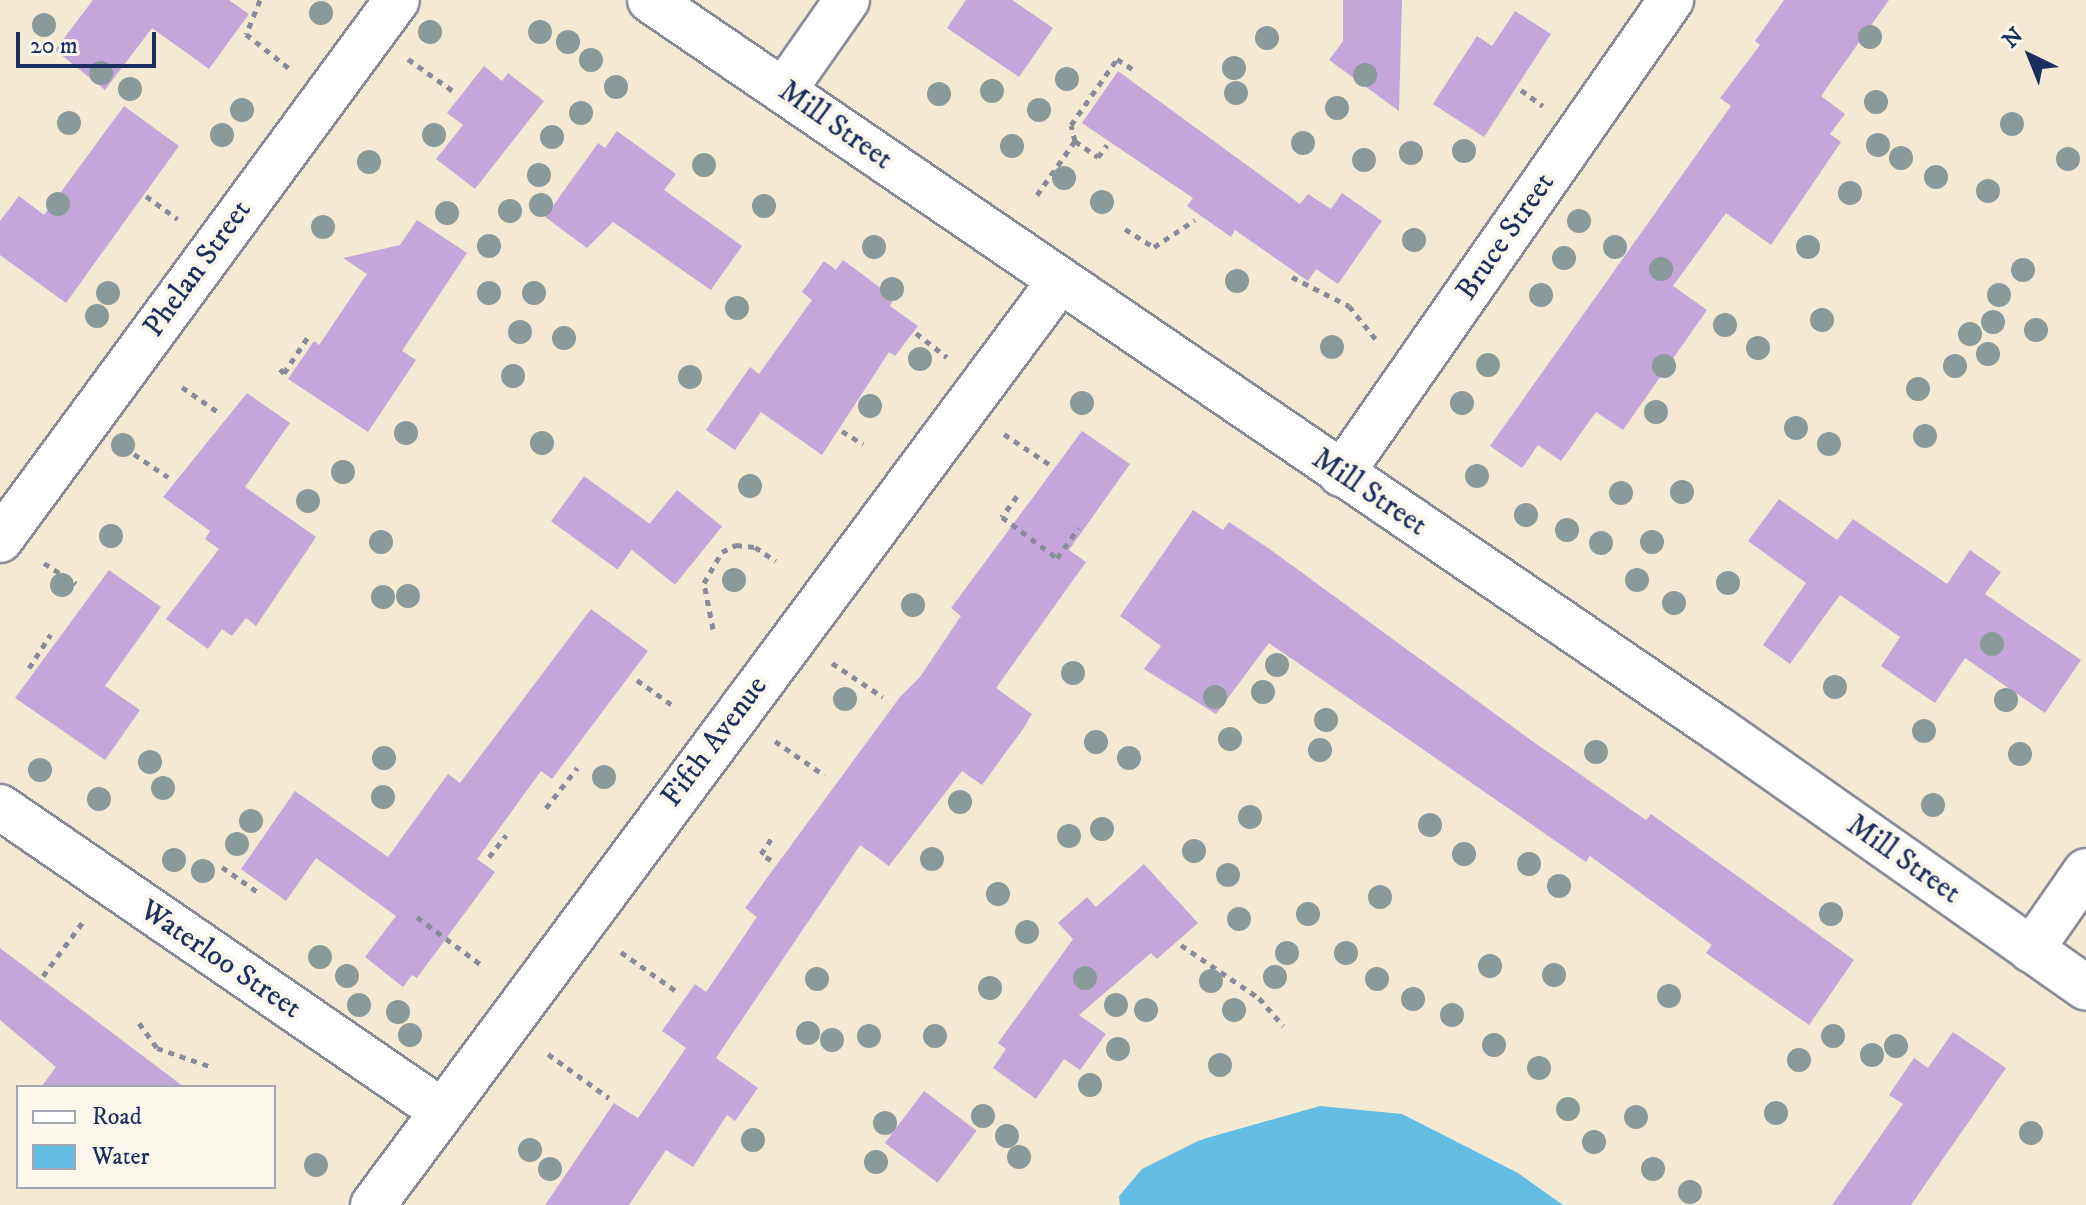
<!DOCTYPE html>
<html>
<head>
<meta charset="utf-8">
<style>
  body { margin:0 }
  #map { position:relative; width:2086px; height:1205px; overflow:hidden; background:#f4ead4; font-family:"IM FELL DW Pica",serif }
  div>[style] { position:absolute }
  .water>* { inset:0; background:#64bde2 }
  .building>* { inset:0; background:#c6a6da; transform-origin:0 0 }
  .path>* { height:5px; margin-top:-2.5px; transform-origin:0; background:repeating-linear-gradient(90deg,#888c99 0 6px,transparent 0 12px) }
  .roads { filter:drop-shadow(2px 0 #888c99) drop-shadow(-2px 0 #888c99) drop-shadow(0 2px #888c99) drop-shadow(0 -2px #888c99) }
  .street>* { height:44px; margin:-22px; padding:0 22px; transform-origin:22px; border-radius:22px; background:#fff }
  .secondary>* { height:44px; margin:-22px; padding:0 22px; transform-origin:22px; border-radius:22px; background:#fff }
  .trees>* { width:24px; height:24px; margin:-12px; border-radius:50%; background:#8a9a9b }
  span { translate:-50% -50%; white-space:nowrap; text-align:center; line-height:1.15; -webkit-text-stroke:8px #fbf7ec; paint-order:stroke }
  .street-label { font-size:30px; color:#1b2f5e }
  .legend { position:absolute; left:16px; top:1085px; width:260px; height:104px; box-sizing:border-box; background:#fbf7ec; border:2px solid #a1a7b3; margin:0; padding:10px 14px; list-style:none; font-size:24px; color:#1b2f5e }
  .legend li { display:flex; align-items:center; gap:16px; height:40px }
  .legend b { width:40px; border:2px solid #a1a7b3 }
  .north { position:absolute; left:1990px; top:16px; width:80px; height:80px; -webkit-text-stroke:6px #fbf7ec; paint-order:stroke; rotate:317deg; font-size:22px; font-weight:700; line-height:32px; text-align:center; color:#1b2f5e }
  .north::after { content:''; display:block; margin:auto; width:28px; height:36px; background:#1b2f5e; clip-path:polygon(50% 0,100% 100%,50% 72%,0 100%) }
  .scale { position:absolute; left:16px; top:32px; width:140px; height:36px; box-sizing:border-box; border:4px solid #1b2f5e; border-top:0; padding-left:10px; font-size:24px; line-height:28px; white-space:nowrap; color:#1b2f5e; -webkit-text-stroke:6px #fbf7ec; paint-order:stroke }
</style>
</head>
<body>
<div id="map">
  <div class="water">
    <div style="clip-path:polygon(1320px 1106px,1402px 1114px,1518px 1173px,1563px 1205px,1120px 1205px,1119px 1196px,1142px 1169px,1200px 1140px)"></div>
  </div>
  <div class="building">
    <div style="clip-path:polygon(93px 0,229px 0,249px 14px,209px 69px,152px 28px,105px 90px,55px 50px)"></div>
    <div style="clip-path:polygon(966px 0,1012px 0,1053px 28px,1019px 77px,947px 28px)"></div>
    <div style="clip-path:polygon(1343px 0,1402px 0,1399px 111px,1329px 60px,1343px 41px)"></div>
    <div style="clip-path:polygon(1784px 0,1889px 0,1821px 96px,1845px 114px,1830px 134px,1841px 142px,1771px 245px,1726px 213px,1673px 286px,1707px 310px,1623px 430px,1596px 412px,1561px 461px,1538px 445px,1522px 468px,1490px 446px,1731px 106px,1720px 98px,1760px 45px,1755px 41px)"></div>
    <div style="clip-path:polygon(1515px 11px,1551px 34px,1484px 137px,1433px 104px,1477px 36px,1492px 46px)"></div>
    <div style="clip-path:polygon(484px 66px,502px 81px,508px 73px,544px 101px,475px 189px,436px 159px,463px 125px,447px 113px)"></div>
    <div style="clip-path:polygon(1118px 71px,1300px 204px,1308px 194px,1331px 209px,1342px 193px,1382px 221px,1338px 284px,1316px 269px,1308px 281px,1235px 230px,1231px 237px,1187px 206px,1193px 198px,1082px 123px)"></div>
    <div style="clip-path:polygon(124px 106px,179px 146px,66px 303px,0 255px,0 221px,19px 196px,44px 215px)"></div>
    <div style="clip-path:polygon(617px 131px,676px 174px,664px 190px,742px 246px,711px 290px,613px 222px,587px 248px,545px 217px,598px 143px,605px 148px)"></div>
    <div style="clip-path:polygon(417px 220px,467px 253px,402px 351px,416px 360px,368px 432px,288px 379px,314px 341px,319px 345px,367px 274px,343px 258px,400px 245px)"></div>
    <div style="clip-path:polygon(843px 260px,894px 298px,890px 306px,918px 326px,895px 356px,889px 352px,822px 455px,761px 412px,735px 450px,706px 430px,750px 367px,759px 374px,812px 300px,802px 292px,824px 261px,836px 270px)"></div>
    <div style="clip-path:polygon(247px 393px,290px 423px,245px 487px,316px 537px,256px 626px,246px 618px,232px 636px,222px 629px,208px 649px,166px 619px,219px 549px,205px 539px,210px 531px,163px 497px)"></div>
    <div style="clip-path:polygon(1082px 431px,1130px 464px,1069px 550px,1086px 562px,996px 688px,1032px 714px,1023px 729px,982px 785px,962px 771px,889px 866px,860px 845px,716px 1058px,758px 1088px,735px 1121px,727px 1115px,693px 1167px,666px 1150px,629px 1205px,545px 1205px,614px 1103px,638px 1118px,686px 1048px,662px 1031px,695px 984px,706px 992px,757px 917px,745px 908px,900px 697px,920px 677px,961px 616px,951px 608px)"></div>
    <div style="left:584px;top:476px;width:82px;height:56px;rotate:36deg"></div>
    <div style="left:677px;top:490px;width:58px;height:75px;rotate:39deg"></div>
    <div style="clip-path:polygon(1779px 499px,1837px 540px,1853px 519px,1947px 584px,1970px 550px,2001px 572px,1985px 594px,2081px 660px,2045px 713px,1965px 658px,1935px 703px,1881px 666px,1900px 637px,1840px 595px,1790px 664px,1763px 645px,1806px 583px,1748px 541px)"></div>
    <div style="clip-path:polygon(1193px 510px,1223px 530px,1229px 522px,1271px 550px,1535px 743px,1646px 820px,1651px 814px,1854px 960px,1809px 1025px,1706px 953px,1712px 945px,1590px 856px,1586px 862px,1269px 643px,1216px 714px,1144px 669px,1161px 646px,1120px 616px)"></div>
    <div style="clip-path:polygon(109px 570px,161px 607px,105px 686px,140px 710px,105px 760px,15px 698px)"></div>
    <div style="clip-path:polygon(591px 609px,648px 651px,552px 779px,541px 771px,477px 859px,495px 872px,417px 978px,412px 975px,403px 987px,365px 957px,396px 916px,316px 858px,286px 901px,241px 869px,295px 791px,388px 857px,448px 774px,460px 783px)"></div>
    <div style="clip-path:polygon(1144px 864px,1198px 923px,1157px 959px,1151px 953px,1079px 1015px,1106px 1034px,1080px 1070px,1064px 1059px,1036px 1099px,993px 1068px,1006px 1049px,998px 1043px,1073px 939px,1058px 923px,1087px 897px,1096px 907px)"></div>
    <div style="clip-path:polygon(0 948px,184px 1087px,41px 1087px,56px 1067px,0 1020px)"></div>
    <div style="clip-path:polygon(1953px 1032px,2006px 1068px,1981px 1104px,1911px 1205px,1832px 1205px,1903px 1104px,1889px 1095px,1914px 1058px,1928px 1068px)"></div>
    <div style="left:924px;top:1091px;width:66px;height:65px;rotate:37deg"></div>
  </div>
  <div class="path">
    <div style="left:260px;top:0;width:37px;rotate:112deg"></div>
    <div style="left:246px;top:34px;width:56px;rotate:38.5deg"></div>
    <div style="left:408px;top:59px;width:55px;rotate:35.4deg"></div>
    <div style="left:1521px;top:90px;width:27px;rotate:36deg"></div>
    <div style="left:1075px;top:141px;width:16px;rotate:-104deg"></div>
    <div style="left:1071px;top:125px;width:80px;rotate:-55.1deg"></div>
    <div style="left:1117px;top:59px;width:24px;rotate:33deg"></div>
    <div style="left:1037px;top:195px;width:66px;rotate:-54.9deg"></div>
    <div style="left:1075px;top:141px;width:28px;rotate:35deg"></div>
    <div style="left:1098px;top:157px;width:15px;rotate:-53deg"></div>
    <div style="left:146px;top:196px;width:39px;rotate:36deg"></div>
    <div style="left:1125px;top:229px;width:34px;rotate:32deg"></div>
    <div style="left:1154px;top:247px;width:49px;rotate:-33.4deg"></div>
    <div style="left:1292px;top:277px;width:64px;rotate:27deg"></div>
    <div style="left:1349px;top:306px;width:46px;rotate:51.1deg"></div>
    <div style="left:916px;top:333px;width:39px;rotate:38deg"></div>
    <div style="left:280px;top:369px;width:6px;rotate:45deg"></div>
    <div style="left:284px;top:373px;width:43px;rotate:-56.3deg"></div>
    <div style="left:182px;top:387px;width:44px;rotate:34.8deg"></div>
    <div style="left:842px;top:431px;width:25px;rotate:32deg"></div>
    <div style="left:1004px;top:434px;width:54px;rotate:33.7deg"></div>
    <div style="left:134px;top:454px;width:41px;rotate:34.1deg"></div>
    <div style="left:1017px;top:496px;width:26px;rotate:126deg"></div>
    <div style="left:1002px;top:517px;width:69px;rotate:36.7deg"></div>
    <div style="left:1057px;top:558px;width:37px;rotate:-54deg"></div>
    <div style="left:44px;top:563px;width:38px;rotate:33deg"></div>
    <div style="left:713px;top:629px;width:47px;rotate:-101.1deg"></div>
    <div style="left:704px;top:583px;width:36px;rotate:-60deg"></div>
    <div style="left:722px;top:552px;width:16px;rotate:-27deg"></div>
    <div style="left:736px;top:545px;width:19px;rotate:6deg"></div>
    <div style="left:755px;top:547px;width:25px;rotate:34deg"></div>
    <div style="left:832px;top:663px;width:61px;rotate:33.7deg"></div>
    <div style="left:29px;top:668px;width:40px;rotate:-57.1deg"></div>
    <div style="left:637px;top:680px;width:47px;rotate:35.4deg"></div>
    <div style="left:775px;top:741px;width:60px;rotate:34.8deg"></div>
    <div style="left:546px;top:808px;width:51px;rotate:-52.2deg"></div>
    <div style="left:489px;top:857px;width:28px;rotate:-52deg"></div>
    <div style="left:771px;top:860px;width:12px;rotate:-149deg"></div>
    <div style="left:761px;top:854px;width:23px;rotate:-56deg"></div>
    <div style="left:222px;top:867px;width:45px;rotate:35.1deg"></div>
    <div style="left:417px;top:917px;width:82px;rotate:36.6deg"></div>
    <div style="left:1181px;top:945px;width:94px;rotate:34.2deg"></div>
    <div style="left:1259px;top:998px;width:37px;rotate:49deg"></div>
    <div style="left:621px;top:952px;width:67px;rotate:35.3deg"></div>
    <div style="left:43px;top:976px;width:71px;rotate:-53.6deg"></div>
    <div style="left:139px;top:1023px;width:31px;rotate:54deg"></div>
    <div style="left:157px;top:1048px;width:55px;rotate:19.1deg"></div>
    <div style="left:548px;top:1054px;width:75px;rotate:35.8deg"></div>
  </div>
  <div class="roads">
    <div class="street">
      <div style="left:784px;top:90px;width:110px;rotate:-55deg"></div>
      <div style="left:1341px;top:474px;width:578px;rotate:-55.15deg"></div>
      <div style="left:0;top:540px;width:670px;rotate:-53.68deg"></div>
      <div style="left:0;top:807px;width:536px;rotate:34.52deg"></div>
      <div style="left:2031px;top:950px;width:96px;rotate:-55.2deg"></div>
      <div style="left:373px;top:1205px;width:1150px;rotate:-53.38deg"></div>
    </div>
    <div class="secondary">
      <div style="left:650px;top:0;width:1293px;rotate:34.32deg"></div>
      <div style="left:1718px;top:729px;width:450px;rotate:35.1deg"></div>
    </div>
  </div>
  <div class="trees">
    <div style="left:321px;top:13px"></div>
    <div style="left:44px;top:25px"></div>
    <div style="left:430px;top:32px"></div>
    <div style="left:540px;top:32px"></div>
    <div style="left:1870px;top:37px"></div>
    <div style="left:1267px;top:38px"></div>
    <div style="left:568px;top:42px"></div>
    <div style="left:591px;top:60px"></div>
    <div style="left:1234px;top:68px"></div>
    <div style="left:101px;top:73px"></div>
    <div style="left:1365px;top:75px"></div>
    <div style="left:1067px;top:79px"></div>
    <div style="left:616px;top:87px"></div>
    <div style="left:130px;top:89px"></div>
    <div style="left:992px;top:91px"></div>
    <div style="left:1236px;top:93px"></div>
    <div style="left:939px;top:94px"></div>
    <div style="left:1876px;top:102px"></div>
    <div style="left:1337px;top:108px"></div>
    <div style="left:242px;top:110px"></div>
    <div style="left:1039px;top:110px"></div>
    <div style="left:581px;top:113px"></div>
    <div style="left:69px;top:123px"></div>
    <div style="left:2012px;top:124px"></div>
    <div style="left:222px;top:135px"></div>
    <div style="left:434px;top:135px"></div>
    <div style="left:552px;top:137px"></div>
    <div style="left:1303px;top:143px"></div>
    <div style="left:1878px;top:145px"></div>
    <div style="left:1012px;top:146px"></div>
    <div style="left:1464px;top:151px"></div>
    <div style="left:1411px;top:153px"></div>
    <div style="left:1901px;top:158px"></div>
    <div style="left:2068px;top:159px"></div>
    <div style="left:1364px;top:160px"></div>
    <div style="left:369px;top:162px"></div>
    <div style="left:704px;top:165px"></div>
    <div style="left:539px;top:175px"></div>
    <div style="left:1936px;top:177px"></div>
    <div style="left:1064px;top:178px"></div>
    <div style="left:1988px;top:191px"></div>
    <div style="left:1850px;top:193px"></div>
    <div style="left:1102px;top:202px"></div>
    <div style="left:58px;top:204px"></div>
    <div style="left:541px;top:205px"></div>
    <div style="left:764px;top:206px"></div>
    <div style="left:510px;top:211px"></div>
    <div style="left:447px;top:213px"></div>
    <div style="left:1579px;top:221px"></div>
    <div style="left:323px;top:227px"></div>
    <div style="left:1414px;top:240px"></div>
    <div style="left:489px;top:246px"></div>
    <div style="left:874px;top:247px"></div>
    <div style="left:1615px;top:247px"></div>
    <div style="left:1808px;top:247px"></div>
    <div style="left:1564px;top:258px"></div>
    <div style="left:1661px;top:269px"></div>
    <div style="left:2023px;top:270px"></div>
    <div style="left:1237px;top:281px"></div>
    <div style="left:892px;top:289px"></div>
    <div style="left:108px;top:293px"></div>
    <div style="left:489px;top:293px"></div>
    <div style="left:534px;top:293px"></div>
    <div style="left:1541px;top:295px"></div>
    <div style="left:1999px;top:295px"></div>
    <div style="left:737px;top:308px"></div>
    <div style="left:97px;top:316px"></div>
    <div style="left:1822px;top:320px"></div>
    <div style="left:1993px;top:322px"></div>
    <div style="left:1725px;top:325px"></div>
    <div style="left:2036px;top:330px"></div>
    <div style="left:520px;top:332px"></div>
    <div style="left:1970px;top:334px"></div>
    <div style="left:564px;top:338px"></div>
    <div style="left:1332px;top:347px"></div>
    <div style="left:1758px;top:348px"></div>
    <div style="left:1988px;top:354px"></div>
    <div style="left:920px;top:359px"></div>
    <div style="left:1488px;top:365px"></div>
    <div style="left:1664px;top:366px"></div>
    <div style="left:1955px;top:366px"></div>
    <div style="left:513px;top:376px"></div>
    <div style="left:690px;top:377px"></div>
    <div style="left:1918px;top:389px"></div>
    <div style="left:1082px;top:403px"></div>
    <div style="left:1462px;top:403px"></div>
    <div style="left:870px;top:406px"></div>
    <div style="left:1656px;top:412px"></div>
    <div style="left:1796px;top:428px"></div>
    <div style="left:406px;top:433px"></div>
    <div style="left:1925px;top:436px"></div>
    <div style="left:542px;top:443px"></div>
    <div style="left:1829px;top:444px"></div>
    <div style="left:123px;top:445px"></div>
    <div style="left:343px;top:472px"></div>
    <div style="left:1477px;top:476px"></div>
    <div style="left:750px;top:486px"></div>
    <div style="left:1682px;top:492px"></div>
    <div style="left:1621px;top:493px"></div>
    <div style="left:308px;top:501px"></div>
    <div style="left:1526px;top:515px"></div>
    <div style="left:1567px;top:530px"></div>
    <div style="left:111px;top:536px"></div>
    <div style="left:381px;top:542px"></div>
    <div style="left:1652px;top:542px"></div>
    <div style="left:1601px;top:543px"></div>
    <div style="left:734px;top:580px"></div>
    <div style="left:1637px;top:580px"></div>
    <div style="left:1728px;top:583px"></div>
    <div style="left:62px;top:585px"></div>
    <div style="left:408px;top:596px"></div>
    <div style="left:383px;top:597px"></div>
    <div style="left:1674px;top:603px"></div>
    <div style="left:913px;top:605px"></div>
    <div style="left:1992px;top:644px"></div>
    <div style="left:1277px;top:665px"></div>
    <div style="left:1073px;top:673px"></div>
    <div style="left:1835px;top:687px"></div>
    <div style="left:1263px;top:692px"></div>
    <div style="left:1215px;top:697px"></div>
    <div style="left:845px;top:699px"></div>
    <div style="left:2006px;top:700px"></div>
    <div style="left:1326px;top:720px"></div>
    <div style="left:1924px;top:731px"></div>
    <div style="left:1230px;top:739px"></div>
    <div style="left:1096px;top:742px"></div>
    <div style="left:1320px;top:750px"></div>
    <div style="left:1596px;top:752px"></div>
    <div style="left:2020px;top:754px"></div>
    <div style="left:384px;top:758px"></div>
    <div style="left:1129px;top:758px"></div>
    <div style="left:150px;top:762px"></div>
    <div style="left:40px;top:770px"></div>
    <div style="left:604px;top:777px"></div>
    <div style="left:163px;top:788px"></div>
    <div style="left:383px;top:797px"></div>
    <div style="left:99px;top:799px"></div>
    <div style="left:960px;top:802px"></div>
    <div style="left:1933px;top:805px"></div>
    <div style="left:1250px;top:817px"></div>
    <div style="left:251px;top:821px"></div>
    <div style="left:1430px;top:825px"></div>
    <div style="left:1102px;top:829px"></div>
    <div style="left:1069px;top:836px"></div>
    <div style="left:237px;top:844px"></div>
    <div style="left:1194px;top:851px"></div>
    <div style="left:1464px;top:854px"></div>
    <div style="left:932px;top:859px"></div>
    <div style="left:174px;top:860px"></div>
    <div style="left:1529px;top:864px"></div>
    <div style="left:203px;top:871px"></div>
    <div style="left:1228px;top:875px"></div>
    <div style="left:1559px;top:886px"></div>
    <div style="left:998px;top:894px"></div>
    <div style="left:1380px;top:897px"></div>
    <div style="left:1308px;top:914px"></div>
    <div style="left:1831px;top:914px"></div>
    <div style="left:1239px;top:919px"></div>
    <div style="left:1027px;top:932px"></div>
    <div style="left:1287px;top:953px"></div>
    <div style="left:1346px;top:953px"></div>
    <div style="left:320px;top:957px"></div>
    <div style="left:1490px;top:966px"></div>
    <div style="left:1554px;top:975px"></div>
    <div style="left:347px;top:976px"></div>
    <div style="left:1275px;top:977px"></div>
    <div style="left:1085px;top:978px"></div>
    <div style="left:817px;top:979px"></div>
    <div style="left:1377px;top:979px"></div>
    <div style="left:1211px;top:981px"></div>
    <div style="left:990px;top:988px"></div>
    <div style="left:1669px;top:996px"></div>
    <div style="left:1413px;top:999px"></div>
    <div style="left:359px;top:1005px"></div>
    <div style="left:1116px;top:1005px"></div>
    <div style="left:1146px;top:1010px"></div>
    <div style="left:1234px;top:1010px"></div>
    <div style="left:398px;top:1012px"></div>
    <div style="left:1452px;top:1015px"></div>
    <div style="left:808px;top:1033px"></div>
    <div style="left:410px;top:1035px"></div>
    <div style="left:869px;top:1036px"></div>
    <div style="left:935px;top:1036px"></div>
    <div style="left:1833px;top:1036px"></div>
    <div style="left:832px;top:1040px"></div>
    <div style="left:1494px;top:1045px"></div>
    <div style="left:1896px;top:1046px"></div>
    <div style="left:1118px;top:1049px"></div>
    <div style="left:1872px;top:1055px"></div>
    <div style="left:1799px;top:1060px"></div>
    <div style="left:1220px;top:1065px"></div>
    <div style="left:1539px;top:1068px"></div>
    <div style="left:1090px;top:1085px"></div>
    <div style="left:1568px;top:1109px"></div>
    <div style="left:1776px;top:1113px"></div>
    <div style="left:983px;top:1116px"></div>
    <div style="left:1636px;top:1117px"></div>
    <div style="left:885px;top:1123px"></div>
    <div style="left:2031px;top:1133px"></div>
    <div style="left:1007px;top:1136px"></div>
    <div style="left:753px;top:1140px"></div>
    <div style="left:1594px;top:1142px"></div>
    <div style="left:530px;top:1150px"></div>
    <div style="left:1019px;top:1157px"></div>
    <div style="left:876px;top:1162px"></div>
    <div style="left:316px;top:1165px"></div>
    <div style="left:550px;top:1169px"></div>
    <div style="left:1653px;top:1169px"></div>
    <div style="left:1690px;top:1192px"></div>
  </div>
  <div class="street-label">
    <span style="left:835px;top:126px;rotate:35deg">Mill Street</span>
    <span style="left:1506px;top:237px;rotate:-55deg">Bruce Street</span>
    <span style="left:198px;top:269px;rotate:-54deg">Phelan Street</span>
    <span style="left:1369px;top:493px;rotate:34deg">Mill Street</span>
    <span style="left:715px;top:742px;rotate:-53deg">Fifth Avenue</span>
    <span style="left:1903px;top:860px;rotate:35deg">Mill Street</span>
    <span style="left:220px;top:960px;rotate:34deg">Waterloo Street</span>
  </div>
  <ul class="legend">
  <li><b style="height:10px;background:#fff"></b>Road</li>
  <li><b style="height:22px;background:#64bde2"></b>Water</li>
  </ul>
  <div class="north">N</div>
  <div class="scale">20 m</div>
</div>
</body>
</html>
